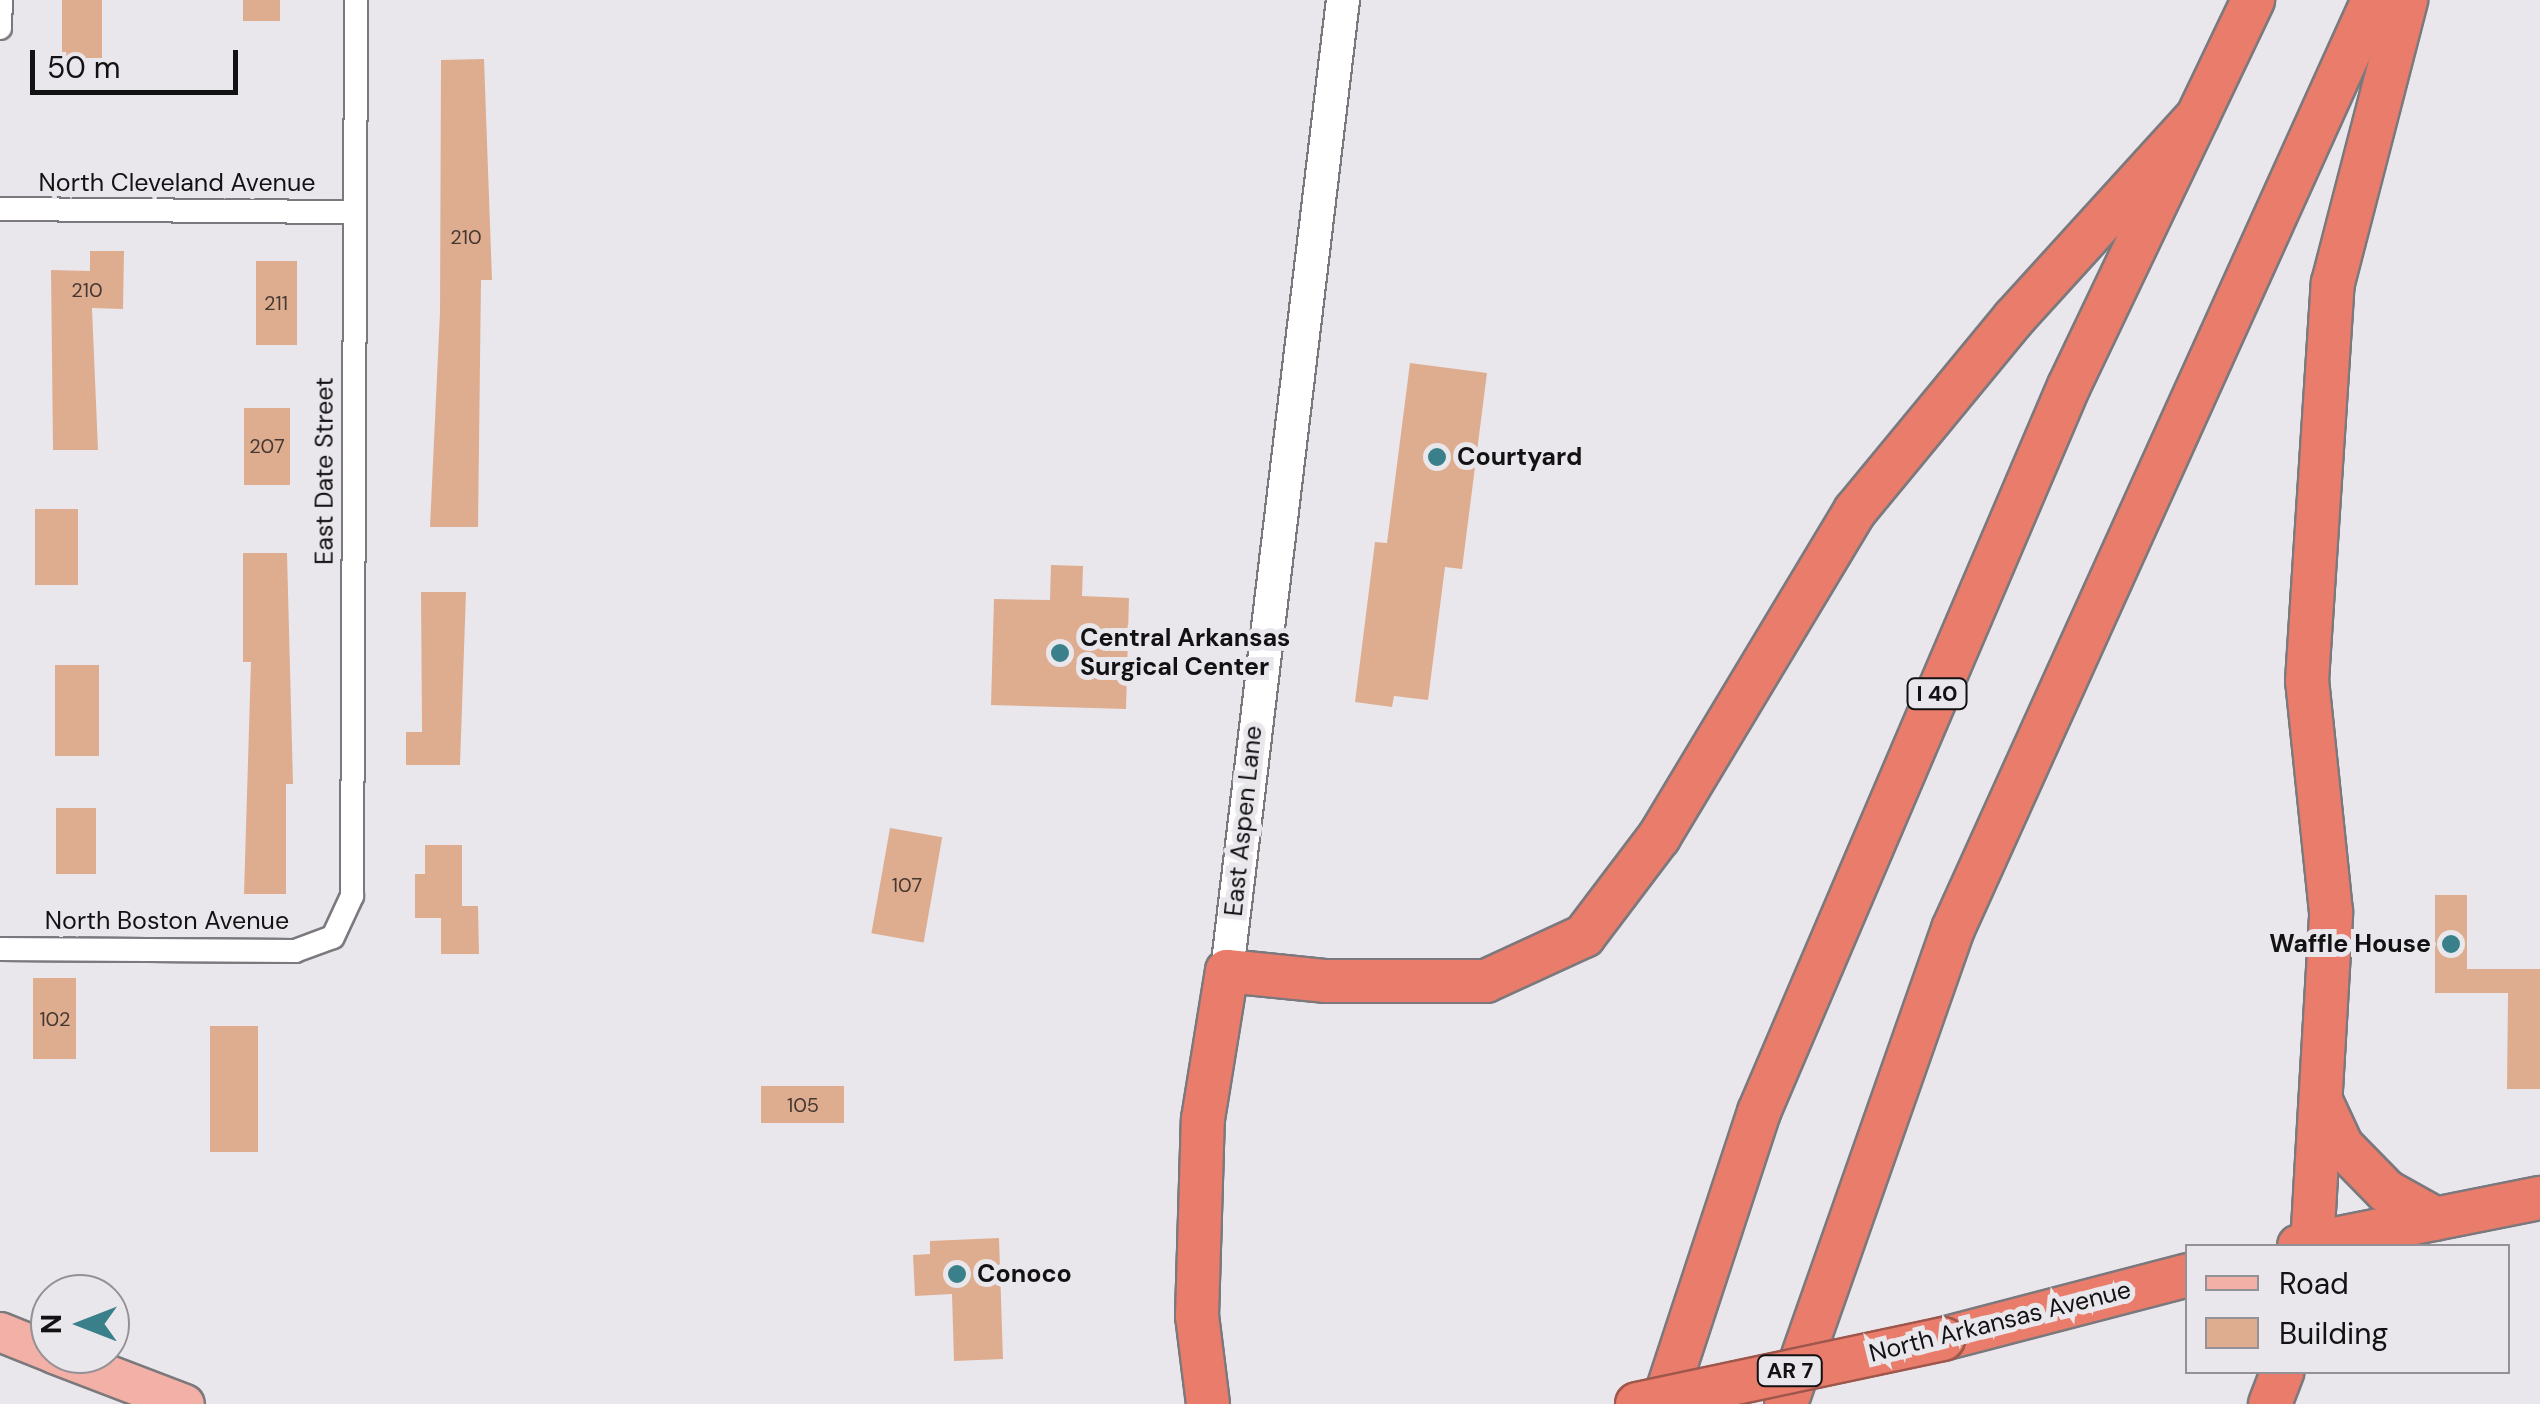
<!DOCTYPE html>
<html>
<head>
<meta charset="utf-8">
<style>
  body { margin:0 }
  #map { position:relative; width:2540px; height:1404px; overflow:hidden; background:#e9e7eb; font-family:"DM Sans",sans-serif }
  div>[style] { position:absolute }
  .building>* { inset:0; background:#dead90; transform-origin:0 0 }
  .roads { filter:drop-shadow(2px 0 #7b797d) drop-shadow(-2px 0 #7b797d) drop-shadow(0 2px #7b797d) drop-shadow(0 -2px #7b797d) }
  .street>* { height:22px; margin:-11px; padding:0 11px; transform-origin:11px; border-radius:11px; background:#fff }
  .secondary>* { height:32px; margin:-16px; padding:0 16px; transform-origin:16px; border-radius:16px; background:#fff }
  .primary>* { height:38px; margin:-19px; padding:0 19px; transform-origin:19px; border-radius:19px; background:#f2b0a6 }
  .highway>* { height:42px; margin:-21px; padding:0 21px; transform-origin:21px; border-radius:21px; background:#e97c6a }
  .bridges { filter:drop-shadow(2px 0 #9e574c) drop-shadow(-2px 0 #9e574c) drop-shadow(0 2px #9e574c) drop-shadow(0 -2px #9e574c) }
  .highway-bridge>* { height:42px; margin:-21px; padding:0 21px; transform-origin:21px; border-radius:21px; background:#e97c6a }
  .dots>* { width:28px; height:28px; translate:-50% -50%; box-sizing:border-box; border:5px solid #e9e7eb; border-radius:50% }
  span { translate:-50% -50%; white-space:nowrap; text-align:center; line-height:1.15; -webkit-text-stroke:10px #e9e7eb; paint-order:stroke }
  .number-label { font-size:20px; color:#453832 }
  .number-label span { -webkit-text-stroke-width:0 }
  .shield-label span { padding:2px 8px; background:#e9e7eb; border:2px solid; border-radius:8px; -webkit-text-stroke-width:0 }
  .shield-label { font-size:22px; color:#121113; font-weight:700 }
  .street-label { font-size:25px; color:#121113 }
  .poi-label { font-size:25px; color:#121113; font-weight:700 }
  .left { translate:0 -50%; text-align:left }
  .right { translate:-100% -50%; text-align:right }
  .legend { position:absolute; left:2185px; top:1244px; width:325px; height:130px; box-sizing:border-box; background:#e9e7eb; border:2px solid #939195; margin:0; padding:12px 18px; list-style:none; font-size:30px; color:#121113 }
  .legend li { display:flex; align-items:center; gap:20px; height:50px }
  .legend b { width:50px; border:2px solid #939195 }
  .north { position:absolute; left:30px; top:1274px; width:100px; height:100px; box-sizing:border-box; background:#e9e7eb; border:2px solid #939195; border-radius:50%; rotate:270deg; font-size:28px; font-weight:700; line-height:40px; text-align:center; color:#121113 }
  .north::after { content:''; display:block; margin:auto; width:35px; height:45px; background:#3a808b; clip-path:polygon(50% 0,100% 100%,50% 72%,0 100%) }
  .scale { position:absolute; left:30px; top:50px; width:208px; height:45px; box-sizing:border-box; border:5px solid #121113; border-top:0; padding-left:12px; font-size:30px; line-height:35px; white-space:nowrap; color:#121113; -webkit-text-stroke:8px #e9e7eb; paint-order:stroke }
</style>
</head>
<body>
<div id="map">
  <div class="building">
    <div style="left:62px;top:0;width:40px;height:58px"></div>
    <div style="left:243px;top:0;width:37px;height:21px"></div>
    <div style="clip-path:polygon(484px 59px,492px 280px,481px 280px,478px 527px,430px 527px,440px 312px,441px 60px)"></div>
    <div style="clip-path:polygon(90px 251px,124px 251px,123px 309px,92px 308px,98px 450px,53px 450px,51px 270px,90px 271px)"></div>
    <div style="left:256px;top:261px;width:41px;height:84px"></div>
    <div style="clip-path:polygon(1410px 363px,1487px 373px,1462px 569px,1445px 567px,1428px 700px,1394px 696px,1392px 707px,1355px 702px,1375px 542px,1387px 543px)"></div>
    <div style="left:244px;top:408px;width:46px;height:77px"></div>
    <div style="left:35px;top:509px;width:43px;height:76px"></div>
    <div style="clip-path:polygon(243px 553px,287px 553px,293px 784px,286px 784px,286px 894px,244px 894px,251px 662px,243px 662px)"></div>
    <div style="clip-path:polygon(1051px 565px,1083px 566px,1082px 596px,1129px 598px,1126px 709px,991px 705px,994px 599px,1050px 600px)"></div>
    <div style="clip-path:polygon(421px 592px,466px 592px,460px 765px,406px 765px,406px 732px,422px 732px)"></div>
    <div style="left:55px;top:665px;width:44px;height:91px"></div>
    <div style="left:56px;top:808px;width:40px;height:66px"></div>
    <div style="left:890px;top:828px;width:53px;height:107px;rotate:10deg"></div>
    <div style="clip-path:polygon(425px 845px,462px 845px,462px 906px,478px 906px,479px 954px,441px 954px,441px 918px,415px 918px,415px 874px,425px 874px)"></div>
    <div style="clip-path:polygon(2435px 895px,2467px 895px,2467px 969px,2540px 969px,2540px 1089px,2507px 1089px,2508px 993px,2435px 993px)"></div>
    <div style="left:33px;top:978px;width:43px;height:81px"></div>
    <div style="left:210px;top:1026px;width:48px;height:126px"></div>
    <div style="left:844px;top:1086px;width:37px;height:83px;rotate:90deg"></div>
    <div style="clip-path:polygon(999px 1238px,1003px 1359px,954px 1361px,952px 1294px,915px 1296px,913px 1255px,930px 1254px,930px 1241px)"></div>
  </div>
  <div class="roads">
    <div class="street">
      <div style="left:0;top:28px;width:28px;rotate:-88deg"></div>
      <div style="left:0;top:209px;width:353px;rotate:0.5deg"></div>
      <div style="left:0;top:949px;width:295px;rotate:0.4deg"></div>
      <div style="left:295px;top:951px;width:40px;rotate:-20.2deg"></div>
      <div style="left:333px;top:937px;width:45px;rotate:-65.1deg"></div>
      <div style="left:352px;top:896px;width:896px;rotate:-89.74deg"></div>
    </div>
    <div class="secondary">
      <div style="left:1227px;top:971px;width:978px;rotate:-83.19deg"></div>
    </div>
    <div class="primary">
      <div style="left:0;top:1332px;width:54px;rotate:21.8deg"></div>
      <div style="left:54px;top:1354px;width:140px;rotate:20.9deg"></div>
    </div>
    <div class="highway">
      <div style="left:2321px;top:1101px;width:50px;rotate:65deg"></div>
      <div style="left:2342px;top:1146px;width:63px;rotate:45.6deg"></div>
      <div style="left:2386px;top:1191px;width:57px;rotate:29.2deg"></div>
      <div style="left:2299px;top:1246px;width:246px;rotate:-11.3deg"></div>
      <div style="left:2312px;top:1246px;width:335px;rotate:-86.7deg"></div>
      <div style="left:2331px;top:912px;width:232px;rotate:-95.9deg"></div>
      <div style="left:2307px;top:681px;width:399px;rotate:-86.3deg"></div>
      <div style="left:2333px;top:283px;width:292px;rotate:-75.5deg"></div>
      <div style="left:1943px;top:1339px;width:253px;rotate:-14.6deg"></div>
      <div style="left:1208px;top:1404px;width:89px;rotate:-97.1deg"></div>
      <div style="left:1197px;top:1316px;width:197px;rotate:-88.3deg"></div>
      <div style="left:1203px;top:1119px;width:150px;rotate:-80.8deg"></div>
      <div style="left:1227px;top:971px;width:100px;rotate:5.8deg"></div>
      <div style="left:1326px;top:981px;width:160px"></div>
      <div style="left:1486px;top:981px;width:108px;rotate:-24.7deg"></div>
      <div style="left:1584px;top:936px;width:124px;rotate:-52.9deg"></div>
      <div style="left:1659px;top:837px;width:380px;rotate:-59deg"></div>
      <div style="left:1855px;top:511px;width:250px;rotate:-50.5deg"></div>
      <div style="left:2014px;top:318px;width:272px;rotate:-47.7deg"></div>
      <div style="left:1663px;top:1404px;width:307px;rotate:-71.8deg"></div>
      <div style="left:1759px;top:1112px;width:789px;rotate:-66.88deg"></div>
      <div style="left:2069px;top:386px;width:428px;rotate:-64.5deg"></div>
      <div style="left:1786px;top:1404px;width:504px;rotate:-70.63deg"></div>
      <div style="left:1953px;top:929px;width:1020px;rotate:-65.67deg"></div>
      <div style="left:2270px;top:1404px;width:34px;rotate:-69deg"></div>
    </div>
  </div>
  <div class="bridges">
    <div class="highway-bridge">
      <div style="left:1637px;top:1404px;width:313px;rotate:-12deg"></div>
    </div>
  </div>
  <div class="dots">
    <div style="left:1437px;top:457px;background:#3a808b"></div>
    <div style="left:1060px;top:653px;background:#3a808b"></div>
    <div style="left:2451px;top:944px;background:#3a808b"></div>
    <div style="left:957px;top:1274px;background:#3a808b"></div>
  </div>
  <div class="number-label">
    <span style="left:466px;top:237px">210</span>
    <span style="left:87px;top:290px">210</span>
    <span style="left:276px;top:303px">211</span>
    <span style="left:267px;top:446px">207</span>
    <span style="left:907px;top:885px">107</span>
    <span style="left:55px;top:1019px">102</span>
    <span style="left:803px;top:1105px">105</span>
  </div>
  <div class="shield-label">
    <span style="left:1937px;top:694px">I 40</span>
    <span style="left:1790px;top:1371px">AR 7</span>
  </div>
  <div class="street-label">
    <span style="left:177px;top:183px">North Cleveland Avenue</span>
    <span style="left:325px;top:471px;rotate:-90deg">East Date Street</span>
    <span style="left:1244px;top:821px;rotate:-84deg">East Aspen Lane</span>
    <span style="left:167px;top:921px">North Boston Avenue</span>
    <span style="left:2000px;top:1322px;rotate:-14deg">North Arkansas Avenue</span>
  </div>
  <div class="poi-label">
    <span class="left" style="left:1457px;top:457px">Courtyard</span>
    <span class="left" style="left:1080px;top:653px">Central Arkansas<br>Surgical Center</span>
    <span class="right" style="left:2431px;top:944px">Waffle House</span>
    <span class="left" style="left:977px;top:1274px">Conoco</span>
  </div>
  <ul class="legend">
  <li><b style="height:12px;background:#f2b0a6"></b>Road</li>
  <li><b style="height:28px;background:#dead90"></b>Building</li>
  </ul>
  <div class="north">N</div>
  <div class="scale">50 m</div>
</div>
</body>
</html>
